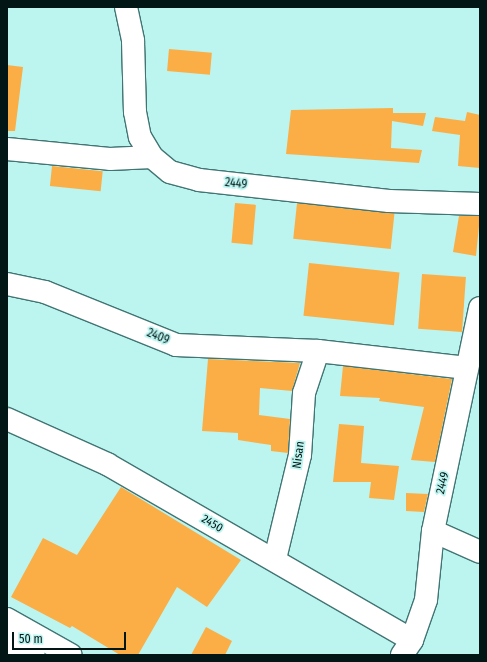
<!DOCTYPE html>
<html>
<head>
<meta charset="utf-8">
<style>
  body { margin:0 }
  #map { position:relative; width:487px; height:662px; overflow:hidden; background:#bcf4f0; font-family:"Fira Sans Condensed",sans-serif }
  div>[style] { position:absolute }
  .building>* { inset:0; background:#fbae45; transform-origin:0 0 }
  .roads { filter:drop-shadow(1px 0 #417573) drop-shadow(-1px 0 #417573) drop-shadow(0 1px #417573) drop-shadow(0 -1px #417573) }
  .minor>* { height:22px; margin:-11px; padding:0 11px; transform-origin:11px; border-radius:11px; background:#fff }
  .major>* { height:22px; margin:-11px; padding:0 11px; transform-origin:11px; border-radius:11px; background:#fff }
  span { translate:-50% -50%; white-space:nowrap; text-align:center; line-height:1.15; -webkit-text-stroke:3.5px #bcf4f0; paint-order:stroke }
  .street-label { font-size:12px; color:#021615 }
  .frame { position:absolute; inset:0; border:8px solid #021615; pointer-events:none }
  .scale { position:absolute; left:12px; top:632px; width:114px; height:18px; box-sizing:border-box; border:2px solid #021615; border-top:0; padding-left:5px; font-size:12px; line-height:14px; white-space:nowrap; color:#021615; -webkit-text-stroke:3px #bcf4f0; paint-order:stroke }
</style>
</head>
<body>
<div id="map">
  <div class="building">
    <div style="left:169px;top:49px;width:43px;height:22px;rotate:5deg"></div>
    <div style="clip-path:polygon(7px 65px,23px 67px,15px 131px,7px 131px)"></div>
    <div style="clip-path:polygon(393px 108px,393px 113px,426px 113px,423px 126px,392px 121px,391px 148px,422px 150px,419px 163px,286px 154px,291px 110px)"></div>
    <div style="clip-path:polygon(467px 112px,480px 115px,480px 168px,458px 166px,460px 135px,432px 131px,435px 117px,465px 121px)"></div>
    <div style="left:52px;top:166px;width:51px;height:20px;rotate:6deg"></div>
    <div style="left:235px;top:203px;width:21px;height:40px;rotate:5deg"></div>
    <div style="left:297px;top:203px;width:98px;height:36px;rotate:6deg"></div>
    <div style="clip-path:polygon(459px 216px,480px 216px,476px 256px,453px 252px)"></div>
    <div style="left:309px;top:263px;width:91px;height:53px;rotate:6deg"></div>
    <div style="left:422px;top:274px;width:44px;height:55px;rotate:4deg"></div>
    <div style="clip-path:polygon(208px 359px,300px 363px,292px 391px,260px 388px,259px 415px,290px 419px,288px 453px,271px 451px,271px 445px,238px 440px,238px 433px,202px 431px)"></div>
    <div style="clip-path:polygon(343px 366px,452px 379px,435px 462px,411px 460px,424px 407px,379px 401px,380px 398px,340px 396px)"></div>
    <div style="clip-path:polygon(339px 424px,364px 426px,361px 463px,399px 466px,394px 500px,369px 498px,371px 482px,333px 482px)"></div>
    <div style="clip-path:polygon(121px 487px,241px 560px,207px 607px,177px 587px,138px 655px,120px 655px,72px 626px,70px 628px,11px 597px,43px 538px,77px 555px)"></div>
    <div style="clip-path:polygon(406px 493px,428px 494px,424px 512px,406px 511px)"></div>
    <div style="clip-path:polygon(206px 627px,232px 641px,225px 655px,191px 655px)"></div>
  </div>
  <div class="roads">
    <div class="minor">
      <div style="left:126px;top:7px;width:35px;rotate:78deg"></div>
      <div style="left:133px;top:41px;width:71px;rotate:88.4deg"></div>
      <div style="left:135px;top:112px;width:25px;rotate:79deg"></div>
      <div style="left:140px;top:137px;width:23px;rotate:59deg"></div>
      <div style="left:152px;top:157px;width:23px;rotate:40deg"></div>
      <div style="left:170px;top:172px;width:30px;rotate:15deg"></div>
      <div style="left:199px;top:180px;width:191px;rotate:6.3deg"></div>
      <div style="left:389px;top:201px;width:91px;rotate:1.9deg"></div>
      <div style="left:7px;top:149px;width:103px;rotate:5.5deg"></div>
      <div style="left:110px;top:159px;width:42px;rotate:-2.7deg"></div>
      <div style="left:7px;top:284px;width:39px;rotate:12deg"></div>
      <div style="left:45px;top:292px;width:141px;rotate:22deg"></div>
      <div style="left:176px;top:345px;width:142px;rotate:2.4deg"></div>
      <div style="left:318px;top:351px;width:150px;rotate:6.5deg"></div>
      <div style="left:7px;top:419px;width:110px;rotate:24.2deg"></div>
      <div style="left:107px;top:464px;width:352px;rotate:30deg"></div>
      <div style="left:433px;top:531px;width:51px;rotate:24.1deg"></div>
      <div style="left:275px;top:559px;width:107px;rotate:-76.5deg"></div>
      <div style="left:300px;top:455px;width:62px;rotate:-86.3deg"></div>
      <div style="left:304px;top:393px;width:44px;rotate:-71.6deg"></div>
      <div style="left:402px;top:655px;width:18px;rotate:-56deg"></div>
      <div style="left:412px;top:640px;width:42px;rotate:-70.7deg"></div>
      <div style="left:426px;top:600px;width:69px;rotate:-84.2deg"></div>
      <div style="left:433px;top:531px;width:228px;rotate:-78.1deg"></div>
    </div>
    <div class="major">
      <div style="left:7px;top:619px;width:73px;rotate:29.4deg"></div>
      <div style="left:7px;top:641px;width:30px;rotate:27deg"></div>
    </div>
  </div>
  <div class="street-label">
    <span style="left:236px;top:184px;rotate:6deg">2449</span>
    <span style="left:158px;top:337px;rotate:22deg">2409</span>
    <span style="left:299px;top:455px;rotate:-82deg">Nisan</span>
    <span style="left:443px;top:483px;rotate:-78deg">2449</span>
    <span style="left:212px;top:524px;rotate:30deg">2450</span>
  </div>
  <div class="frame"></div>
  <div class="scale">50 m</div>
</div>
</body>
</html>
